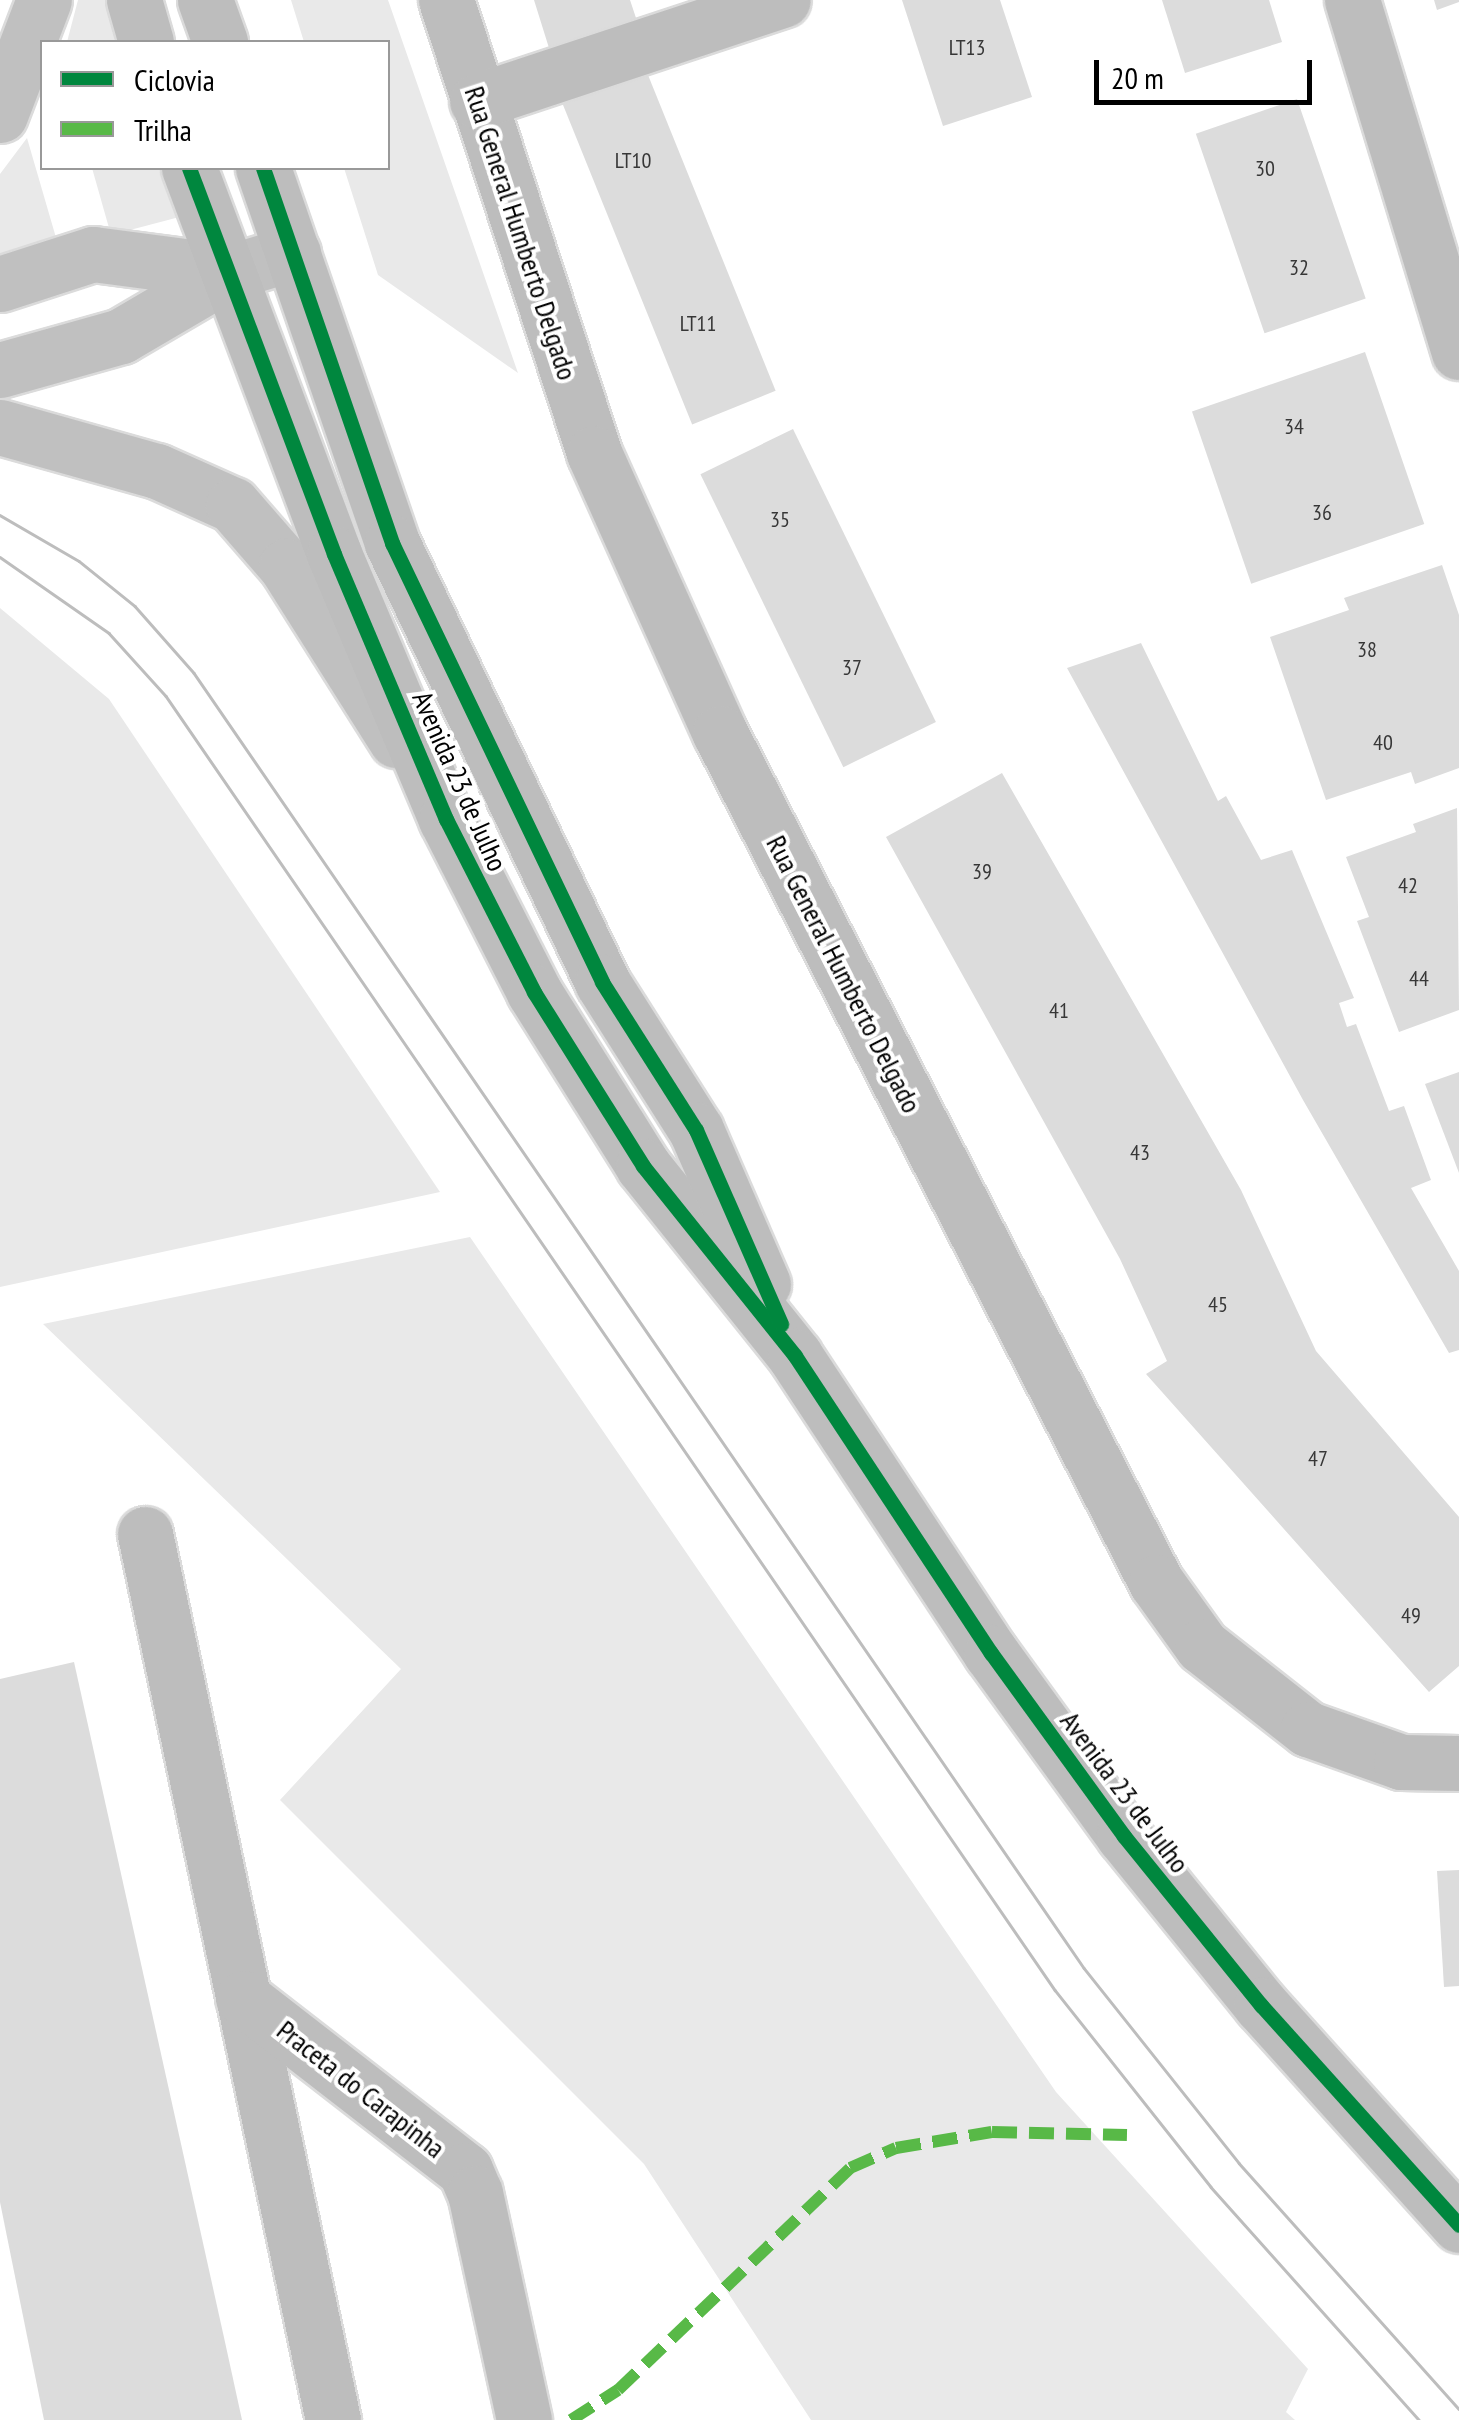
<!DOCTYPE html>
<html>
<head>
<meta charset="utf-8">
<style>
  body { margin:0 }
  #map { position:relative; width:1459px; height:2420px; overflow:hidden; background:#fff; font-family:"PT Sans Narrow",sans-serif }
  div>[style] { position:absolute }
  .green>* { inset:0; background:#e9e9e9 }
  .building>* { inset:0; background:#dcdcdc; transform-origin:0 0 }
  .roads { filter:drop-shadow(2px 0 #dbdbdb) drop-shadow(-2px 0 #dbdbdb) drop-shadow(0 2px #dbdbdb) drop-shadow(0 -2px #dbdbdb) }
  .street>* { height:55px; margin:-27.5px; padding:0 27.5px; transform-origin:27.5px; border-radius:27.5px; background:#bdbdbd }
  .secondary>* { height:55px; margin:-27.5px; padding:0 27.5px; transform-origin:27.5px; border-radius:27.5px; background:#c0c0c0 }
  .primary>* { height:55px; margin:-27.5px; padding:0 27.5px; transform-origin:27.5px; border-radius:27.5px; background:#bdbdbd }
  .tram>* { height:2.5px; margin:-1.25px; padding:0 1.25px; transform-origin:1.25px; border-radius:1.25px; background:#bdbdbd }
  .quiet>* { height:12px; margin-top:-6px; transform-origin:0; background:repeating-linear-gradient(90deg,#58b947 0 25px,transparent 0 37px) }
  .cycleway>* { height:15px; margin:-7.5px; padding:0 7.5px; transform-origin:7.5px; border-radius:7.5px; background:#00873e }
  span { translate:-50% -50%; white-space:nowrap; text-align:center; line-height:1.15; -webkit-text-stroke:8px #fff; paint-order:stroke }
  .number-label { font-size:22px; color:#373737 }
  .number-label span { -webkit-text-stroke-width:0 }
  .street-label { font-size:28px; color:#000 }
  .legend { position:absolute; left:40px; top:40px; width:350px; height:130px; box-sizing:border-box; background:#fff; border:2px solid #999; margin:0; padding:12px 18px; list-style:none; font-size:30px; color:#000 }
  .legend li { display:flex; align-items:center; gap:20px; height:50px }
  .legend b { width:50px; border:2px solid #999 }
  .scale { position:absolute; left:1094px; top:60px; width:218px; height:45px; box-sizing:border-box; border:5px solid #000; border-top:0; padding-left:12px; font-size:30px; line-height:35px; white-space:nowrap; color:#000; -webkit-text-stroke:8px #fff; paint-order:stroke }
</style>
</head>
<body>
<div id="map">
  <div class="green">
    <div style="clip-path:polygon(78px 0,119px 0,132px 42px,67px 42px)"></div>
    <div style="clip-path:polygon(291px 0,388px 0,518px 373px,378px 275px,344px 168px,388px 168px,388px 42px,304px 42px)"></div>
    <div style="clip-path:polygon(27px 138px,59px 248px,0 265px,0 174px)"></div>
    <div style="clip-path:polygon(92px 168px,172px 168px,187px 215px,111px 235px)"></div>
    <div style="clip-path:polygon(0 608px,109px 699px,440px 1192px,0 1287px)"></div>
    <div style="clip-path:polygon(470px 1237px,1056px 2092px,1308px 2369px,1286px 2412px,1295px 2420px,811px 2420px,644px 2164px,280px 1800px,401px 1669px,43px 1324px)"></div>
  </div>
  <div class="building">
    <div style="clip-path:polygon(534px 0,630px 0,637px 21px,549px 48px)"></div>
    <div style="clip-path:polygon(902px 0,1000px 0,1032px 97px,943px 126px)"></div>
    <div style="clip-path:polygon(1162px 0,1269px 0,1282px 42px,1185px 73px)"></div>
    <div style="clip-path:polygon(1434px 0,1459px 0,1459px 2px,1437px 10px)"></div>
    <div style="left:646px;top:70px;width:346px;height:90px;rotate:68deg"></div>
    <div style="left:1297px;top:99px;width:211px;height:107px;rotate:71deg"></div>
    <div style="left:1365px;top:352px;width:182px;height:183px;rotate:71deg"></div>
    <div style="left:793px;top:429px;width:326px;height:103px;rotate:64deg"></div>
    <div style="clip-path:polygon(1442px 565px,1459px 615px,1459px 768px,1415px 784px,1411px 772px,1326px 800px,1270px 637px,1349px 610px,1344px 598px)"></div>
    <div style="clip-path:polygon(1141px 643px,1218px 801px,1226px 796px,1261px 860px,1292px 850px,1354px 998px,1339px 1003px,1347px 1027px,1356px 1024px,1389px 1111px,1404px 1106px,1431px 1180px,1411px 1188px,1459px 1271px,1459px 1350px,1449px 1353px,1303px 1100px,1067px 668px)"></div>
    <div style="clip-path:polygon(1002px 773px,1241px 1190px,1316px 1351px,1459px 1517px,1459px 1666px,1429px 1692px,1146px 1374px,1167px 1361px,1120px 1259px,886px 837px)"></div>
    <div style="clip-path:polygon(1457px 808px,1459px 1010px,1399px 1032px,1357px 921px,1369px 917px,1346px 857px,1416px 832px,1413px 824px)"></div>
    <div style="clip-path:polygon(1459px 1072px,1459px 1173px,1425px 1084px)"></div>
    <div style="clip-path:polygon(74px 1662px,225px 2342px,242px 2420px,44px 2420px,0 2202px,0 1679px)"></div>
    <div style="clip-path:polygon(1459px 1870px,1459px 1986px,1444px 1987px,1437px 1871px)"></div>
  </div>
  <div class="roads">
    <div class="street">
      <div style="left:446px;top:0;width:477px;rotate:71.9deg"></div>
      <div style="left:594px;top:453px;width:307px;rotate:65.8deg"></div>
      <div style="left:720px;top:733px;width:954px;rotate:62.82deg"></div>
      <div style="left:1156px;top:1582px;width:79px;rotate:54.3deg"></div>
      <div style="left:1202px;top:1646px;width:135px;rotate:38.1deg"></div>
      <div style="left:1308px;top:1729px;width:99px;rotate:19.5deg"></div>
      <div style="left:1401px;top:1762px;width:58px;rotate:1deg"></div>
      <div style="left:1352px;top:0;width:368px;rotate:73.1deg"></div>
      <div style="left:477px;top:101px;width:322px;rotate:-18.3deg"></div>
      <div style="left:145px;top:1534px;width:906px;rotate:78.02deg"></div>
      <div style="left:243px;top:1998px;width:281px;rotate:37.8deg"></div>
      <div style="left:465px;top:2170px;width:25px;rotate:67deg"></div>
      <div style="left:475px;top:2193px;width:232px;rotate:77.8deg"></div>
    </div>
    <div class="secondary">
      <div style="left:0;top:115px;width:123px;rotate:-69.1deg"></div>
      <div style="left:0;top:284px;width:98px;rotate:-17.9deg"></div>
      <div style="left:93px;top:254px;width:138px;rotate:7.5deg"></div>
      <div style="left:0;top:370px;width:126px;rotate:-15.7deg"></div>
      <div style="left:121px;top:336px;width:126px;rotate:-30.4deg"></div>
      <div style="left:230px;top:272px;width:66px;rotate:-16.8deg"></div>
      <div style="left:0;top:427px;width:163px;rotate:15.7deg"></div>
      <div style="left:157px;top:471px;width:83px;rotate:24.1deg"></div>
      <div style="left:233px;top:505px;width:81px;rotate:49deg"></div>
      <div style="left:286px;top:566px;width:206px;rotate:57.7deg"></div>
    </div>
    <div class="primary">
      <div style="left:134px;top:0;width:44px;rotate:74.1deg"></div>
      <div style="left:205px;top:0;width:45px;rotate:70.3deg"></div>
      <div style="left:189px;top:168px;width:412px;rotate:69.4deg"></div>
      <div style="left:334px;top:554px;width:288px;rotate:67.1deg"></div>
      <div style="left:446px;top:819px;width:194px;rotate:63deg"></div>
      <div style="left:534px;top:992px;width:205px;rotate:57.9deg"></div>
      <div style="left:643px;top:1166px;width:243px;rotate:51.3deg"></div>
      <div style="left:795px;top:1356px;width:356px;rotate:56.6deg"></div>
      <div style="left:991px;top:1653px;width:226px;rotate:54deg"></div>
      <div style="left:1124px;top:1836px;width:218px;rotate:51deg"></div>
      <div style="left:1261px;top:2005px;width:296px;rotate:48deg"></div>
      <div style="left:263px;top:168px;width:397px;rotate:71deg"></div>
      <div style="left:392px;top:543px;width:487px;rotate:64.4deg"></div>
      <div style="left:602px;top:982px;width:175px;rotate:57.6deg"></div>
      <div style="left:696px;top:1130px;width:168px;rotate:66.5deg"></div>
    </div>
  </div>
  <div class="tram">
    <div style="left:0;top:515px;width:91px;rotate:30.2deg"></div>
    <div style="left:79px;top:561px;width:72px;rotate:38.8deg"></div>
    <div style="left:135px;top:606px;width:89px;rotate:48.6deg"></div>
    <div style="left:194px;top:673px;width:1571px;rotate:55.5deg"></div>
    <div style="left:1084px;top:1968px;width:249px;rotate:51.5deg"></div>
    <div style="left:1239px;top:2163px;width:330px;rotate:48.2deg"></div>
    <div style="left:0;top:557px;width:133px;rotate:34.9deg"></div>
    <div style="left:109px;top:633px;width:85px;rotate:47.9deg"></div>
    <div style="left:166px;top:696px;width:1570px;rotate:55.51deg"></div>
    <div style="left:1055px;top:1990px;width:251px;rotate:51.6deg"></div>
    <div style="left:1211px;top:2187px;width:312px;rotate:48.2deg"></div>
  </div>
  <div class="quiet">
    <div style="left:571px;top:2420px;width:56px;rotate:-32.6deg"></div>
    <div style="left:618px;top:2390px;width:321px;rotate:-43.7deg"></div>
    <div style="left:850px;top:2168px;width:50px;rotate:-23.5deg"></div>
    <div style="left:896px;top:2148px;width:97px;rotate:-9.5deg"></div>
    <div style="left:992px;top:2132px;width:135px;rotate:1.3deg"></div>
  </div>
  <div class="cycleway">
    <div style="left:189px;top:168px;width:412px;rotate:69.4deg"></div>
    <div style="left:334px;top:554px;width:288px;rotate:67.1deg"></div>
    <div style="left:446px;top:819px;width:194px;rotate:63deg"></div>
    <div style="left:534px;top:992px;width:205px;rotate:57.9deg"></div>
    <div style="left:643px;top:1166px;width:243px;rotate:51.3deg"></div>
    <div style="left:795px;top:1356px;width:356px;rotate:56.6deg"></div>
    <div style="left:991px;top:1653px;width:226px;rotate:54deg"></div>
    <div style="left:1124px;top:1836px;width:218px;rotate:51deg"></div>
    <div style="left:1261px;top:2005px;width:296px;rotate:48deg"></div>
    <div style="left:263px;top:168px;width:397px;rotate:71deg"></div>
    <div style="left:392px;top:543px;width:487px;rotate:64.4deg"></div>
    <div style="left:602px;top:982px;width:175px;rotate:57.6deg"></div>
    <div style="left:696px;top:1130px;width:212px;rotate:66.3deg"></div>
  </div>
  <div class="number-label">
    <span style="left:967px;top:48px">LT13</span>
    <span style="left:633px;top:161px">LT10</span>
    <span style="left:1265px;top:169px">30</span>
    <span style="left:1299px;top:268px">32</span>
    <span style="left:698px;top:324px">LT11</span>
    <span style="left:1294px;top:427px">34</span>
    <span style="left:1322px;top:513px">36</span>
    <span style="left:780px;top:520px">35</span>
    <span style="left:1367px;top:650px">38</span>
    <span style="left:852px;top:668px">37</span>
    <span style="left:1383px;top:743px">40</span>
    <span style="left:982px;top:872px">39</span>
    <span style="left:1408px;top:886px">42</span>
    <span style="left:1419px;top:979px">44</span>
    <span style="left:1059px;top:1011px">41</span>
    <span style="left:1140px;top:1153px">43</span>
    <span style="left:1218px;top:1305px">45</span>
    <span style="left:1318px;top:1459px">47</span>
    <span style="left:1411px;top:1616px">49</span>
  </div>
  <div class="street-label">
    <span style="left:521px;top:233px;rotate:72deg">Rua General Humberto Delgado</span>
    <span style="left:460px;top:781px;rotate:66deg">Avenida 23 de Julho</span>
    <span style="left:844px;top:974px;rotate:63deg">Rua General Humberto Delgado</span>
    <span style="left:1125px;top:1792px;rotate:53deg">Avenida 23 de Julho</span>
    <span style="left:361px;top:2089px;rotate:38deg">Praceta do Carapinha</span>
  </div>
  <ul class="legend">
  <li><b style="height:12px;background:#00873e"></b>Ciclovia</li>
  <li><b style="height:12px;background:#58b947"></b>Trilha</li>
  </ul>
  <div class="scale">20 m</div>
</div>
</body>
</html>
